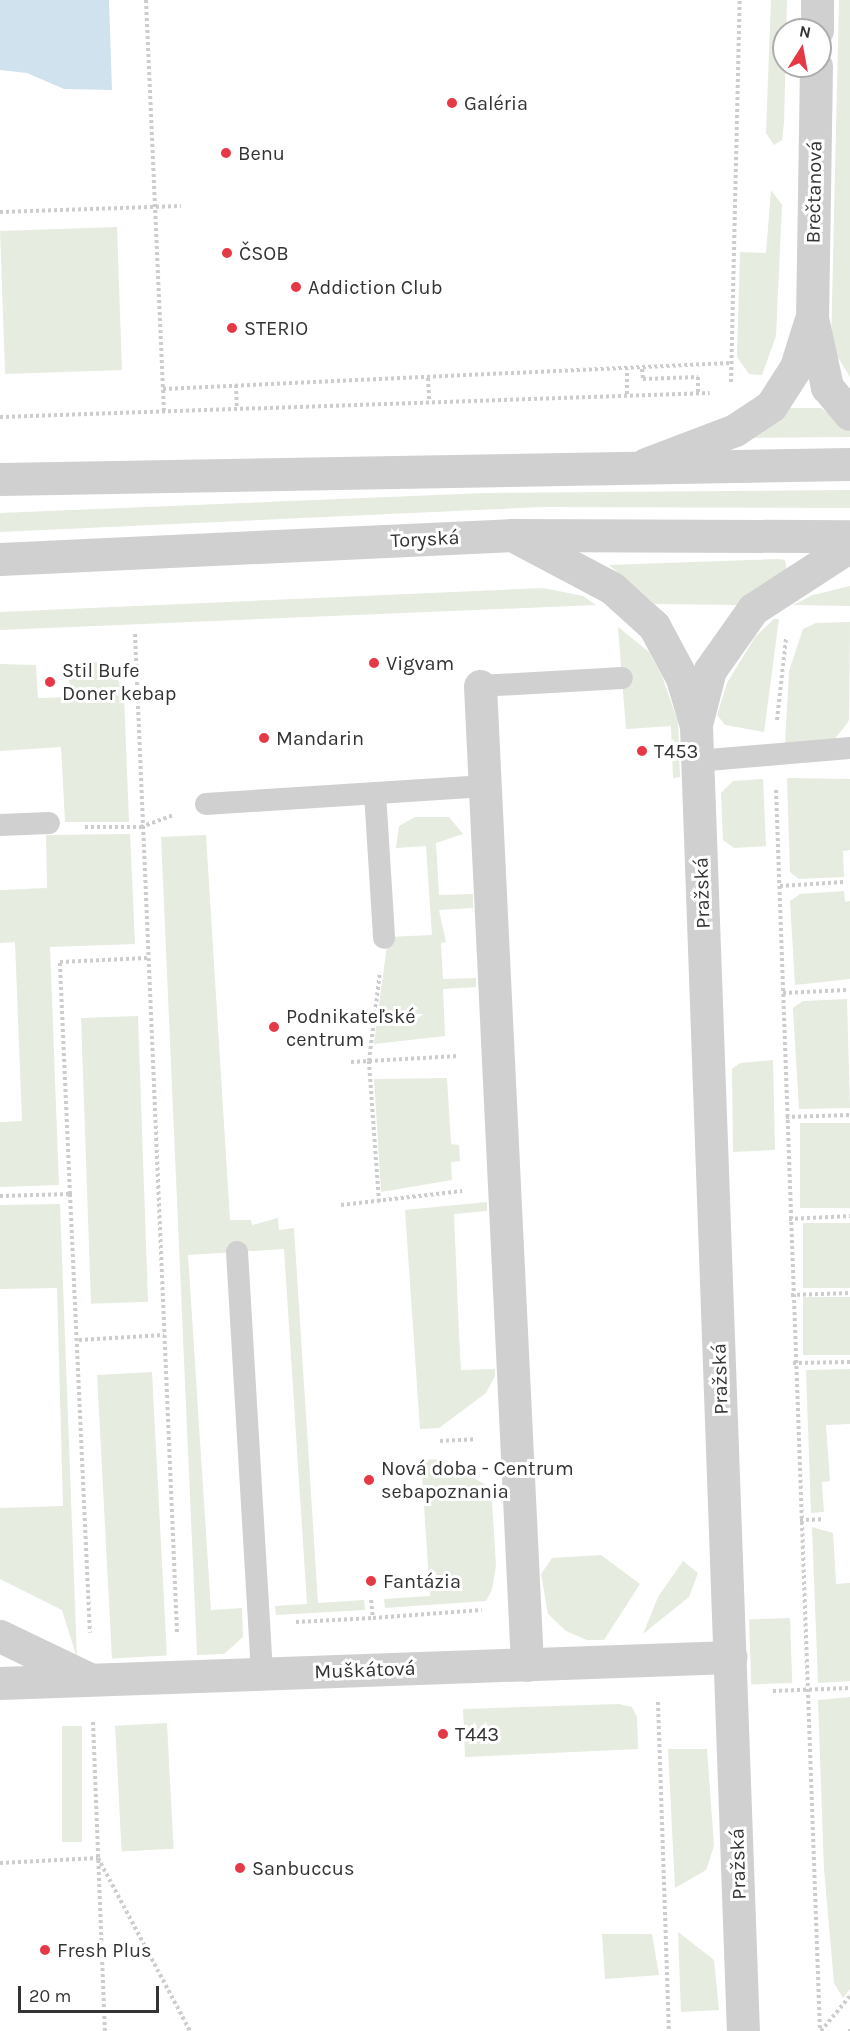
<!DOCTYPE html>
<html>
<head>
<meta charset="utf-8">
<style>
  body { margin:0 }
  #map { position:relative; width:850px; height:2031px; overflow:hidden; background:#fff; font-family:Karla,sans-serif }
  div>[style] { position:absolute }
  .green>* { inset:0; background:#e6ecdf; transform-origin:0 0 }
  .water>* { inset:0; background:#cfe2ee }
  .path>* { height:4px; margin-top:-2px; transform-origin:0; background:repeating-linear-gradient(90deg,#cdcdcd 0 3px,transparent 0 6px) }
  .service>* { height:22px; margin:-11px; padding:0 11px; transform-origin:11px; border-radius:11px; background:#d0d0d0 }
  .minor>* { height:33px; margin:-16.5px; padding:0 16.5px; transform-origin:16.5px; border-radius:16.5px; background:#d0d0d0 }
  .tertiary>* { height:33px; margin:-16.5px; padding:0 16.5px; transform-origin:16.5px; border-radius:16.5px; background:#d0d0d0 }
  .dots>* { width:16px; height:16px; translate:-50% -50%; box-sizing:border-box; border:3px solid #fff; border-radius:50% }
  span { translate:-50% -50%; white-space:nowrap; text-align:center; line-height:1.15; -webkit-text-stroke:6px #fff; paint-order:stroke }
  .poi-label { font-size:20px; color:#333 }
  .left { translate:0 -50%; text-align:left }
  .street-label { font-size:20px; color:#333 }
  .north { position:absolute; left:772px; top:18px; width:60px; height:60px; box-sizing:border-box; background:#fff; border:2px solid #adadad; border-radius:50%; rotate:11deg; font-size:16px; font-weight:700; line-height:24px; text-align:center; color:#333 }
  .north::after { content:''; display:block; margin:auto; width:21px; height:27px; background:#e63946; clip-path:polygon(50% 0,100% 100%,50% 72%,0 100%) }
  .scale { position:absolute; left:18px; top:1986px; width:141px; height:27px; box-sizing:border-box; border:3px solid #333; border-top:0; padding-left:8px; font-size:18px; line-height:21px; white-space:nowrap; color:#333; -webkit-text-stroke:4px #fff; paint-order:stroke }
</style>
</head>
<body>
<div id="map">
  <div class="green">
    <div style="clip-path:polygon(771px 0,787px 0,784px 123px,782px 140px,774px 145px,766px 133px)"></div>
    <div style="clip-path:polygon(839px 0,850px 0,850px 377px,831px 346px)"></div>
    <div style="clip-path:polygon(771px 190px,782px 205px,776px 336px,762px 375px,749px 374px,737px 357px,740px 252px,766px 253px)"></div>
    <div style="left:117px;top:227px;width:143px;height:117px;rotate:88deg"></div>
    <div style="clip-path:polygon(787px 408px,821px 408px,850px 429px,850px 437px,735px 438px,772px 425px)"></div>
    <div style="clip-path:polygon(850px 490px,850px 508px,543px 507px,0 532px,0 513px,486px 493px)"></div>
    <div style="clip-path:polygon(779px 559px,785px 560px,787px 570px,741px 605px,655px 604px,609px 565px)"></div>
    <div style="clip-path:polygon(850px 586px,850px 606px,793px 605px,813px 595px)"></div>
    <div style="clip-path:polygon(543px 588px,583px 596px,596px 605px,0 630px,0 612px)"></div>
    <div style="clip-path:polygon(774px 619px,779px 619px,764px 732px,725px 725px,717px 715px,727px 683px,755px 637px)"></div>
    <div style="clip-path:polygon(850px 622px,849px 721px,834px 740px,785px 745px,789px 671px,803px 629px,816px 623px)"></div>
    <div style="clip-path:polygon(618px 627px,649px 652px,662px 676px,678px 722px,680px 777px,673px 778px,671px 726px,626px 729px)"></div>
    <div style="clip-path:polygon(100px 662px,117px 676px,124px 696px,129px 822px,65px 822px,61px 747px,0 751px,0 664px,36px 665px,38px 698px,70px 697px,68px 663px)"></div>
    <div style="clip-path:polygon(787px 778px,850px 779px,850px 850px,843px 851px,844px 877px,799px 879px,790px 872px)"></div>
    <div style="clip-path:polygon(763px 779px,766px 846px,734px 848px,723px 840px,721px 793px,733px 781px)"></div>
    <div style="clip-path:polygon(415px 817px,449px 817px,463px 834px,436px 843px,439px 895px,473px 894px,473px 908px,439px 910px,446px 942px,441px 943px,443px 979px,476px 978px,476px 987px,443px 989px,445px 1036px,374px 1044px,388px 937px,432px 935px,426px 846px,396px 848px,399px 826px)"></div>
    <div style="clip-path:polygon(130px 834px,135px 944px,50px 947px,59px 1185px,0 1187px,0 1122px,22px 1121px,15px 942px,0 943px,0 890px,47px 888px,46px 835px)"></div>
    <div style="clip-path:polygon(206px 835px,230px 1220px,251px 1220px,252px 1225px,278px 1218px,279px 1230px,294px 1228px,318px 1603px,364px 1600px,365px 1610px,276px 1615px,275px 1606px,307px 1604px,284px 1249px,188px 1255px,211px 1610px,242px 1608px,243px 1637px,224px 1654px,197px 1655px,161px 837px)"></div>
    <div style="clip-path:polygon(844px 891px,845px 902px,850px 901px,850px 979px,795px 985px,790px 901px,800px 894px)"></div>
    <div style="clip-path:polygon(847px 999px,850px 1108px,799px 1109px,793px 1008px,803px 1001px)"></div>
    <div style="left:138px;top:1016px;width:286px;height:57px;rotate:88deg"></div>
    <div style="clip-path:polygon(773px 1060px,775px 1150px,733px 1152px,732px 1069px,740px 1063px)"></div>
    <div style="clip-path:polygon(447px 1078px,451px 1144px,459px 1145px,460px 1161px,451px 1162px,452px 1180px,381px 1192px,374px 1079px)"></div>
    <div style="left:850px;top:1123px;width:85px;height:50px;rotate:90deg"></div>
    <div style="clip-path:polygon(487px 1202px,487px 1211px,454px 1214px,459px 1333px,461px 1370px,495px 1369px,495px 1376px,486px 1393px,439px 1428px,420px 1429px,405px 1210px)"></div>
    <div style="clip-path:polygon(60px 1204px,77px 1658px,62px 1610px,0 1579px,0 1508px,63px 1506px,57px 1288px,0 1289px,0 1205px)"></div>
    <div style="left:850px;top:1223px;width:65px;height:47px;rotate:90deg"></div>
    <div style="left:850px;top:1297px;width:58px;height:47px;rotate:90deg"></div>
    <div style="clip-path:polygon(850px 1369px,850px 1424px,826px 1425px,830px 1481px,822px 1482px,824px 1512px,811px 1513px,806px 1370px)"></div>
    <div style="left:152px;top:1372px;width:284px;height:55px;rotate:87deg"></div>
    <div style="clip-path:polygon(441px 1459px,491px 1488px,496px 1566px,492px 1590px,486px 1601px,385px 1608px,384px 1599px,430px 1596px,421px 1460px)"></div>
    <div style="clip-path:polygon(812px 1527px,833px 1533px,836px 1584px,850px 1583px,850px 1681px,818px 1683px)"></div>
    <div style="clip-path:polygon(601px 1555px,640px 1584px,604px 1640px,587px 1640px,566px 1631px,548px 1614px,541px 1574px,552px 1558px)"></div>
    <div style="clip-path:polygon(683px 1561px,698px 1573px,689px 1597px,643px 1634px,658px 1597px)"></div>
    <div style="left:790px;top:1618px;width:65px;height:41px;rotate:88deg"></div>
    <div style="clip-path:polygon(850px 1697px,850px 1989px,843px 1998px,834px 1983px,824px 1869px,818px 1700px)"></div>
    <div style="clip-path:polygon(619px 1704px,632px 1707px,637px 1717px,638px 1749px,465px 1757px,463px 1709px)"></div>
    <div style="left:167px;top:1723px;width:126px;height:52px;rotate:87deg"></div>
    <div style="left:62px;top:1726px;width:20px;height:116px"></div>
    <div style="clip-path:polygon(668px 1749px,707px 1749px,714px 1846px,706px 1870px,675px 1888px)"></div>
    <div style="clip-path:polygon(678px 1932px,714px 1960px,719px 2010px,681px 2012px)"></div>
    <div style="clip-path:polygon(602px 1934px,652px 1934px,659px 1975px,605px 1979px)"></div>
  </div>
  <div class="water">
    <div style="clip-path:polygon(0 0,109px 0,112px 90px,64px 89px,27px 73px,0 70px)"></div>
  </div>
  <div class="path">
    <div style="left:146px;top:0;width:411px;rotate:87.5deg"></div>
    <div style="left:0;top:212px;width:181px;rotate:-1.9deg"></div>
    <div style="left:642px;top:369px;width:10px;rotate:84deg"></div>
    <div style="left:643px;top:379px;width:55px;rotate:-2.1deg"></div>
    <div style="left:698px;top:377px;width:16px;rotate:90deg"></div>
    <div style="left:428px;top:378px;width:22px;rotate:87deg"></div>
    <div style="left:731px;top:382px;width:382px;rotate:-88.7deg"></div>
    <div style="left:236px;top:385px;width:23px;rotate:88deg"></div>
    <div style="left:163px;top:389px;width:568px;rotate:-2.63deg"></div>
    <div style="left:627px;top:394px;width:25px;rotate:-90deg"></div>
    <div style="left:0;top:417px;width:710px;rotate:-1.94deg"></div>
    <div style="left:135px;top:634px;width:1001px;rotate:87.59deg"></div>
    <div style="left:777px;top:720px;width:82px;rotate:-83.7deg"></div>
    <div style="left:776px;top:790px;width:1242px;rotate:87.97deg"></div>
    <div style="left:85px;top:827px;width:56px"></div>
    <div style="left:141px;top:827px;width:33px;rotate:-20deg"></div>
    <div style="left:780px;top:886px;width:64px;rotate:-3.6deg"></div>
    <div style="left:783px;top:993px;width:64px;rotate:-2.7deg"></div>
    <div style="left:351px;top:1062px;width:107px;rotate:-3.2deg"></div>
    <div style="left:786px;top:1117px;width:64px;rotate:-1.8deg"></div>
    <div style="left:70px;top:1194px;width:439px;rotate:87.4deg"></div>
    <div style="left:0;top:1196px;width:70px;rotate:-1.6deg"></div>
    <div style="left:70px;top:1194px;width:232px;rotate:-92.5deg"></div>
    <div style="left:60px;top:962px;width:87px;rotate:-2.6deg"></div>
    <div style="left:379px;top:1202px;width:141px;rotate:-94.1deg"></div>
    <div style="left:369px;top:1061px;width:90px;rotate:-83deg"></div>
    <div style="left:341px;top:1205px;width:122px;rotate:-6.6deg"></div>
    <div style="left:789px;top:1219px;width:61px;rotate:-2.8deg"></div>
    <div style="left:791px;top:1295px;width:59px;rotate:-1.9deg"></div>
    <div style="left:79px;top:1340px;width:85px;rotate:-3.4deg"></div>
    <div style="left:793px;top:1363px;width:57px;rotate:-1deg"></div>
    <div style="left:440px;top:1441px;width:35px;rotate:-3deg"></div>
    <div style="left:800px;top:1520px;width:24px;rotate:-2deg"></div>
    <div style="left:371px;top:1600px;width:18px;rotate:84deg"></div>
    <div style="left:373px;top:1618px;width:109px;rotate:-4.2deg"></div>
    <div style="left:296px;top:1622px;width:77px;rotate:-3deg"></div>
    <div style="left:773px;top:1691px;width:77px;rotate:-2.2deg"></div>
    <div style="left:658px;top:1702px;width:329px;rotate:88.1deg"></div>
    <div style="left:93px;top:1722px;width:309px;rotate:87.8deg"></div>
    <div style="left:0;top:1863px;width:98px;rotate:-2.9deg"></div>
    <div style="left:98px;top:1858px;width:196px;rotate:62deg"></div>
    <div style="left:821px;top:2031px;width:45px;rotate:-50.4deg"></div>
    <div style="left:848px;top:2031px;width:2px"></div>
  </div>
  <div class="service">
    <div style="left:480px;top:686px;width:142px;rotate:-3.2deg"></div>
    <div style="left:697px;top:761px;width:154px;rotate:-4.9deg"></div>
    <div style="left:375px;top:793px;width:145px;rotate:86.4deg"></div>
    <div style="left:206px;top:804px;width:280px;rotate:-3.7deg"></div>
    <div style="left:0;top:825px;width:49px;rotate:-2.3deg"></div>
    <div style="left:237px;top:1252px;width:423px;rotate:86.6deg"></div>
  </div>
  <div class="minor">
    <div style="left:817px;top:30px;width:30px;rotate:-90deg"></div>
    <div style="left:816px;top:66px;width:252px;rotate:90.9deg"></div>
    <div style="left:812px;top:318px;width:71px;rotate:77.7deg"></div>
    <div style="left:827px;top:387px;width:35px;rotate:50deg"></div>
    <div style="left:646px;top:464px;width:95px;rotate:-20.9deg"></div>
    <div style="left:735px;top:430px;width:43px;rotate:-33.7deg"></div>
    <div style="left:771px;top:406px;width:46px;rotate:-57.3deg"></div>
    <div style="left:796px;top:367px;width:47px;rotate:-72.7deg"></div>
    <div style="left:512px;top:535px;width:113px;rotate:27.9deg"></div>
    <div style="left:612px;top:588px;width:57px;rotate:42.1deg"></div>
    <div style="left:654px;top:626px;width:59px;rotate:61.7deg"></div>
    <div style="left:682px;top:678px;width:50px;rotate:73.7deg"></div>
    <div style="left:696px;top:726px;width:1306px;rotate:87.94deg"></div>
    <div style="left:480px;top:686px;width:980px;rotate:87.25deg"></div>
    <div style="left:696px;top:724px;width:56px;rotate:-75.5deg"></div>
    <div style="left:710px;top:670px;width:75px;rotate:-54.8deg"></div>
    <div style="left:753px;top:609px;width:116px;rotate:-33deg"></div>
    <div style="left:0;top:1636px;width:97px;rotate:25.8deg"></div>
    <div style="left:0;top:1683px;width:731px;rotate:-2.04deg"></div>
  </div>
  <div class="tertiary">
    <div style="left:0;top:479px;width:850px;rotate:-1.01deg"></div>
    <div style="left:0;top:559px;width:513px;rotate:-2.68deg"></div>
    <div style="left:512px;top:535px;width:338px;rotate:0.2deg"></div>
  </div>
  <div class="dots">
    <div style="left:452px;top:103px;background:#e63946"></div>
    <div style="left:226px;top:153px;background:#e63946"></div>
    <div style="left:227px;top:253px;background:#e63946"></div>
    <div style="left:296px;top:287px;background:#e63946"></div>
    <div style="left:232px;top:328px;background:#e63946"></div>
    <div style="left:374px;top:663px;background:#e63946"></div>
    <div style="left:50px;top:682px;background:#e63946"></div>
    <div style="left:264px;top:738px;background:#e63946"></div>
    <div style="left:642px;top:751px;background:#e63946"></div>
    <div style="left:274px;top:1027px;background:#e63946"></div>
    <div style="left:369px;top:1480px;background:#e63946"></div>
    <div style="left:371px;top:1581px;background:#e63946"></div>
    <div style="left:443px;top:1734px;background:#e63946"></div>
    <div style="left:240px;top:1868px;background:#e63946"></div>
    <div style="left:45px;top:1950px;background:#e63946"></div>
  </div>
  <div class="poi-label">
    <span class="left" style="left:464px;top:103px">Galéria</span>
    <span class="left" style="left:238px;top:153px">Benu</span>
    <span class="left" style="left:239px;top:253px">ČSOB</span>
    <span class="left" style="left:308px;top:287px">Addiction Club</span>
    <span class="left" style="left:244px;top:328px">STERIO</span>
    <span class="left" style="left:386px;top:663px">Vigvam</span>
    <span class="left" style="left:62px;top:682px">Stil Bufe<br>Doner kebap</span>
    <span class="left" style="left:276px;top:738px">Mandarin</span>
    <span class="left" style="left:654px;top:751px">T453</span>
    <span class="left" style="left:286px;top:1028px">Podnikateľské<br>centrum</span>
    <span class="left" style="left:381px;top:1480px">Nová doba - Centrum<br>sebapoznania</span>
    <span class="left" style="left:383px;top:1581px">Fantázia</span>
    <span class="left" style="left:455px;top:1734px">T443</span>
    <span class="left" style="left:252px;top:1868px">Sanbuccus</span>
    <span class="left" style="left:57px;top:1950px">Fresh Plus</span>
  </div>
  <div class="street-label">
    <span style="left:814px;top:192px;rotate:-89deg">Brečtanová</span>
    <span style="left:425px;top:539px;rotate:-3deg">Toryská</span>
    <span style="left:702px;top:893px;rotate:-92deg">Pražská</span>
    <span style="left:720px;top:1379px;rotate:-92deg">Pražská</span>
    <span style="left:365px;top:1670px;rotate:-2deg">Muškátová</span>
    <span style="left:738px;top:1864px;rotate:-92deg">Pražská</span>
  </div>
  <div class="north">N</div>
  <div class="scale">20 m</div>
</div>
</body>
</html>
